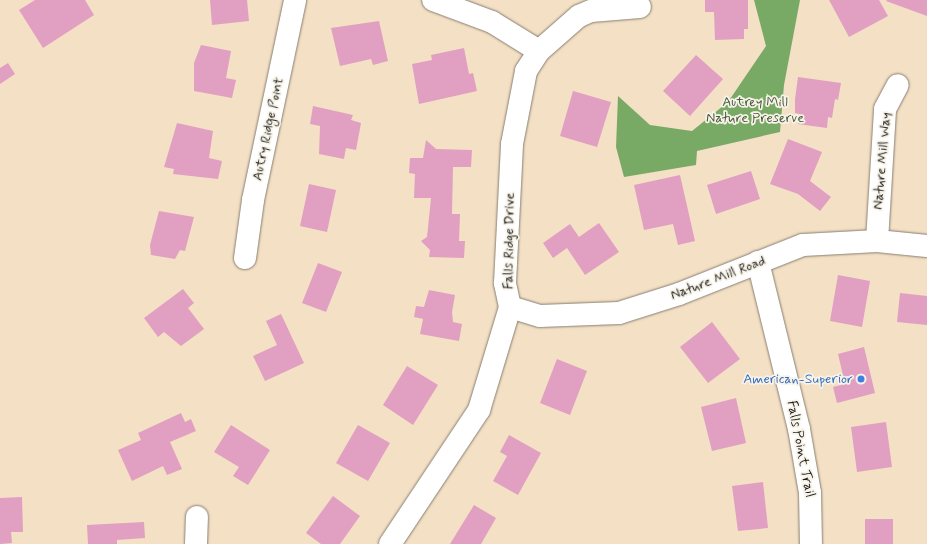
<!DOCTYPE html>
<html>
<head>
<meta charset="utf-8">
<style>
	body { margin:0 }
	#map { position:relative; width:927px; height:544px; overflow:hidden; background:#f3e0c5; font-family:Mynerve,sans-serif }
	div>[style] { position:absolute }
	[style*='--x'] { left:calc(var(--x)*1px); top:calc(var(--y)*1px); width:calc(var(--w)*1px); rotate:calc(var(--a)*1deg) }
	.forest>* { inset:0; background:#78aa65 }
	.building>* { inset:0; background:#e1a0c1 }
	.roads { filter:drop-shadow(0 0 1px #887e70) drop-shadow(0 0 1px #887e70) }
	.minor>* { height:22px; margin:-11px; padding:0 11px; transform-origin:11px; border-radius:11px; background:#fff }
	.dots>* { width:11px; height:11px; translate:-50% -50%; box-sizing:border-box; border:2px solid #f7f3e8; border-radius:50% }
	span { translate:-50% -50%; white-space:nowrap; text-align:center; line-height:1.15; -webkit-text-stroke:3.5px #f7f3e8; paint-order:stroke }
	.park-label { font-size:14px; color:#46573a }
	.street-label { font-size:14px; color:#1c1c1c }
	.shop-label { font-size:14px; color:#366cbe }
	.right { translate:-100% -50%; text-align:right }
</style>
</head>
<body>
<div id="map">
	<div class="forest">
		<i style="clip-path:polygon(754px 0,800px 0,784px 85px,780px 132px,697px 151px,696px 165px,624px 177px,616px 147px,618px 96px,650px 125px,692px 131px,728px 102px,766px 46px)"></i>
	</div>
	<div class="building">
		<i style="clip-path:polygon(35px 0,85px 0,94px 15px,43px 48px,19px 10px)"></i>
		<i style="clip-path:polygon(210px 0,247px 0,249px 21px,212px 25px)"></i>
		<i style="clip-path:polygon(705px 0,748px 0,748px 29px,744px 29px,744px 39px,715px 40px,714px 12px,705px 12px)"></i>
		<i style="clip-path:polygon(829px 0,879px 0,888px 16px,849px 37px)"></i>
		<i style="clip-path:polygon(887px 0,927px 0,927px 16px,886px 1px)"></i>
		<i style="clip-path:polygon(379px 21px,388px 61px,373px 65px,371px 59px,340px 66px,331px 28px)"></i>
		<i style="clip-path:polygon(201px 45px,231px 51px,226px 78px,236px 80px,232px 98px,194px 91px,194px 63px)"></i>
		<i style="clip-path:polygon(464px 48px,469px 74px,473px 73px,477px 91px,419px 104px,412px 64px,432px 60px,431px 55px)"></i>
		<i style="clip-path:polygon(696px 55px,723px 79px,690px 116px,663px 91px)"></i>
		<i style="clip-path:polygon(8px 63px,15px 74px,0 84px,0 68px)"></i>
		<i style="clip-path:polygon(798px 77px,841px 83px,838px 100px,835px 99px,832px 118px,828px 117px,827px 128px,798px 124px,800px 114px,795px 113px,795px 99px)"></i>
		<i style="clip-path:polygon(573px 91px,611px 102px,597px 147px,560px 136px)"></i>
		<i style="clip-path:polygon(313px 106px,353px 115px,351px 120px,361px 123px,356px 150px,346px 148px,344px 159px,319px 154px,320px 126px,310px 124px)"></i>
		<i style="clip-path:polygon(177px 123px,213px 131px,209px 158px,222px 161px,218px 179px,173px 174px,174px 169px,164px 167px)"></i>
		<i style="clip-path:polygon(788px 139px,822px 152px,810px 181px,831px 197px,820px 211px,798px 194px,770px 184px)"></i>
		<i style="clip-path:polygon(426px 140px,436px 149px,472px 150px,471px 167px,453px 167px,452px 214px,460px 214px,459px 241px,465px 241px,464px 258px,429px 257px,430px 250px,421px 241px,427px 237px,431px 198px,414px 198px,415px 174px,409px 173px,410px 158px,423px 158px)"></i>
		<i style="clip-path:polygon(751px 171px,760px 199px,716px 214px,707px 185px)"></i>
		<i style="clip-path:polygon(680px 175px,695px 241px,678px 245px,673px 224px,644px 230px,634px 185px)"></i>
		<i style="clip-path:polygon(309px 184px,336px 190px,327px 232px,300px 226px)"></i>
		<i style="clip-path:polygon(159px 211px,194px 217px,185px 251px,180px 250px,175px 259px,151px 255px,150px 245px)"></i>
		<i style="clip-path:polygon(599px 223px,619px 252px,585px 275px,567px 248px,553px 258px,543px 243px,570px 224px,579px 237px)"></i>
		<i style="clip-path:polygon(318px 263px,342px 272px,326px 312px,302px 303px)"></i>
		<i style="clip-path:polygon(838px 275px,870px 281px,862px 327px,830px 321px)"></i>
		<i style="clip-path:polygon(183px 289px,194px 303px,188px 308px,204px 329px,181px 346px,164px 332px,158px 337px,144px 318px)"></i>
		<i style="clip-path:polygon(429px 290px,455px 295px,452px 312px,453px 322px,462px 324px,459px 341px,420px 334px,423px 319px,414px 317px,416px 306px,424px 307px)"></i>
		<i style="clip-path:polygon(900px 293px,927px 296px,927px 325px,897px 322px)"></i>
		<i style="clip-path:polygon(281px 314px,304px 363px,265px 381px,253px 356px,277px 345px,266px 321px)"></i>
		<i style="clip-path:polygon(712px 322px,740px 359px,708px 383px,680px 347px)"></i>
		<i style="clip-path:polygon(864px 347px,875px 393px,837px 403px,833px 387px,845px 384px,838px 354px)"></i>
		<i style="clip-path:polygon(557px 359px,587px 371px,570px 415px,540px 403px)"></i>
		<i style="clip-path:polygon(407px 366px,438px 385px,413px 425px,383px 405px)"></i>
		<i style="clip-path:polygon(736px 398px,746px 443px,712px 451px,701px 407px)"></i>
		<i style="clip-path:polygon(181px 413px,185px 422px,191px 419px,196px 431px,170px 442px,182px 469px,167px 475px,163px 466px,132px 481px,118px 450px,141px 440px,138px 433px)"></i>
		<i style="clip-path:polygon(886px 422px,892px 467px,857px 472px,851px 427px)"></i>
		<i style="clip-path:polygon(231px 425px,270px 450px,248px 485px,233px 476px,239px 467px,214px 452px)"></i>
		<i style="clip-path:polygon(358px 425px,390px 443px,368px 481px,336px 463px)"></i>
		<i style="clip-path:polygon(509px 435px,541px 453px,518px 495px,493px 481px,507px 456px,500px 452px)"></i>
		<i style="clip-path:polygon(763px 482px,768px 528px,738px 531px,732px 486px)"></i>
		<i style="clip-path:polygon(333px 496px,360px 516px,340px 544px,321px 544px,306px 533px)"></i>
		<i style="clip-path:polygon(22px 497px,23px 532px,11px 532px,12px 543px,0 544px,0 498px)"></i>
		<i style="clip-path:polygon(474px 505px,496px 518px,481px 544px,450px 544px)"></i>
		<i style="clip-path:polygon(865px 519px,893px 519px,893px 544px,865px 544px)"></i>
		<i style="clip-path:polygon(144px 522px,145px 538px,117px 540px,117px 544px,88px 544px,87px 525px)"></i>
	</div>
	<div class="roads">
		<div class="minor">
			<i style="--x:433;--y:0;--w:63;--a:20.4"></i>
			<i style="--x:492;--y:22;--w:55;--a:31.7"></i>
			<i style="--x:877;--y:241;--w:132;--a:-86.5"></i>
			<i style="--x:885;--y:109;--w:27;--a:-62"></i>
			<i style="--x:245;--y:258;--w:59;--a:-82.1"></i>
			<i style="--x:253;--y:200;--w:204;--a:-78.1"></i>
			<i style="--x:758;--y:262;--w:172;--a:76.2"></i>
			<i style="--x:799;--y:429;--w:65;--a:80.2"></i>
			<i style="--x:810;--y:493;--w:51;--a:88.9"></i>
			<i style="--x:510;--y:307;--w:31;--a:17"></i>
			<i style="--x:540;--y:316;--w:79;--a:-2.2"></i>
			<i style="--x:619;--y:313;--w:63;--a:-17.6"></i>
			<i style="--x:679;--y:294;--w:133;--a:-21.6"></i>
			<i style="--x:803;--y:245;--w:74;--a:-3.1"></i>
			<i style="--x:877;--y:241;--w:50;--a:5.7"></i>
			<i style="--x:196;--y:544;--w:27;--a:-88"></i>
			<i style="--x:390;--y:544;--w:161;--a:-56.4"></i>
			<i style="--x:479;--y:410;--w:108;--a:-73.2"></i>
			<i style="--x:510;--y:307;--w:25;--a:-102"></i>
			<i style="--x:505;--y:283;--w:139;--a:-87.1"></i>
			<i style="--x:512;--y:144;--w:74;--a:-79.1"></i>
			<i style="--x:526;--y:71;--w:24;--a:-57"></i>
			<i style="--x:539;--y:51;--w:53;--a:-41.2"></i>
			<i style="--x:579;--y:16;--w:13;--a:-23"></i>
			<i style="--x:591;--y:11;--w:49;--a:-4.7"></i>
		</div>
	</div>
	<div class="dots">
		<i style="left:861px;top:379px;background:#3f7fe0"></i>
	</div>
	<div class="park-label">
		<span style="left:755px;top:110px">Autrey Mill<br>Nature Preserve</span>
	</div>
	<div class="street-label">
		<span style="left:268px;top:129px;rotate:-78deg">Autry Ridge Point</span>
		<span style="left:882px;top:161px;rotate:-85deg">Nature Mill Way</span>
		<span style="left:509px;top:241px;rotate:-89deg">Falls Ridge Drive</span>
		<span style="left:718px;top:278px;rotate:-21deg">Nature Mill Road</span>
		<span style="left:801px;top:449px;rotate:79deg">Falls Point Trail</span>
	</div>
	<div class="shop-label">
		<span class="right" style="left:853px;top:379px">American-Superior</span>
	</div>
</div>
</body>
</html>
